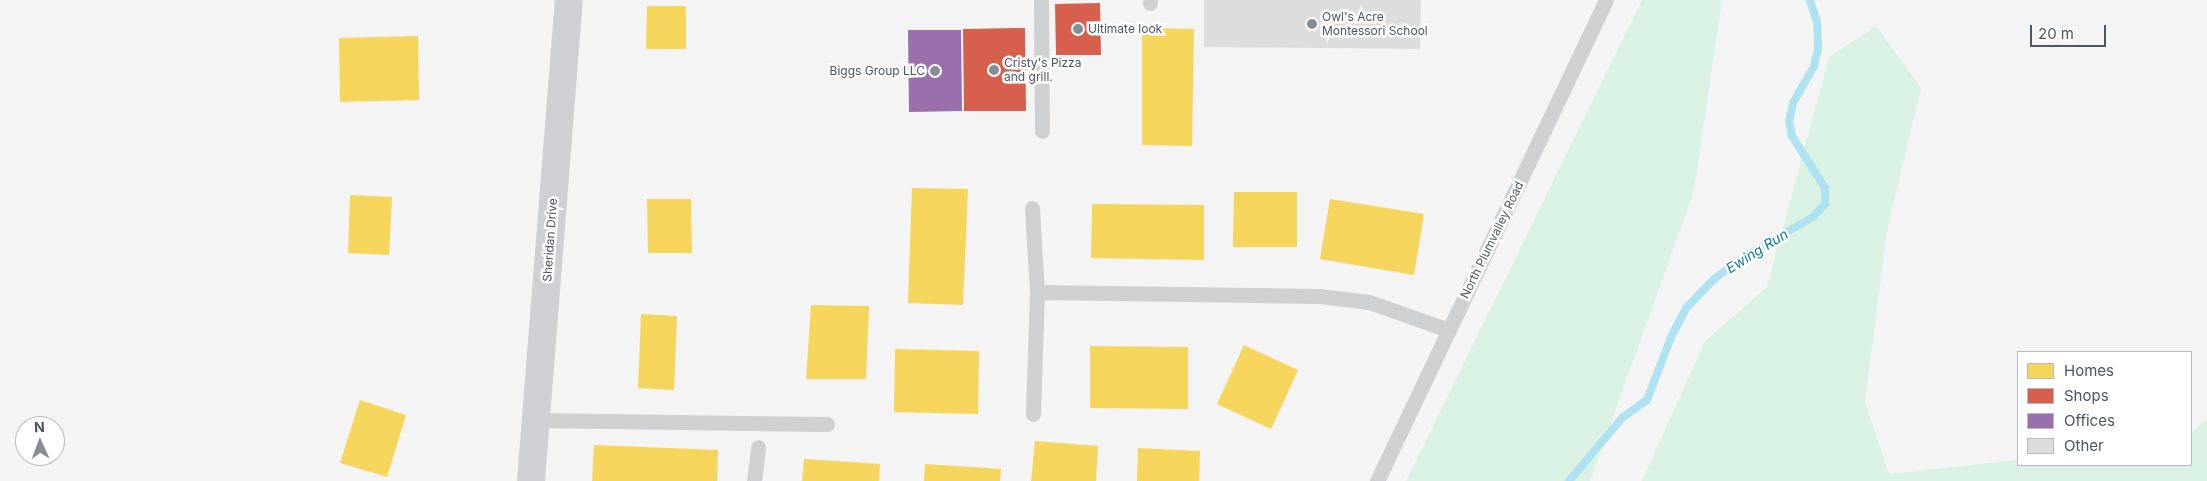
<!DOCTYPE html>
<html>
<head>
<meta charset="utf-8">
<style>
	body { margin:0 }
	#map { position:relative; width:2207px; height:481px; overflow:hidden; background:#f4f4f4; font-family:Inter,sans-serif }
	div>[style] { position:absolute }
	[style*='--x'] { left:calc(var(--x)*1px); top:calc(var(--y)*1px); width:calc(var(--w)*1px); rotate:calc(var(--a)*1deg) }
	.green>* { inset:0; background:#d9f2e3 }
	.homes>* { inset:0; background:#f6d55c }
	.shops>* { inset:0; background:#d6604d }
	.offices>* { inset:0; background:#9970ab }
	.stream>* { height:8px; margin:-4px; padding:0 4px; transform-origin:4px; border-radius:4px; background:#aee2f0 }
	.building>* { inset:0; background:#ddddde }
	.lane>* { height:15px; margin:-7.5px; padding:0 7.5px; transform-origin:7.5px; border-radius:7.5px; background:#ced0d2 }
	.secondary>* { height:28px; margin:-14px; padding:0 14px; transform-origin:14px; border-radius:14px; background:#ced0d4 }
	.dots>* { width:14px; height:14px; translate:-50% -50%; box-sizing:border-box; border:2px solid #fff; border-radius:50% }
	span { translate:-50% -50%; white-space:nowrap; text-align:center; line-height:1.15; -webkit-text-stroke:5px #fff; paint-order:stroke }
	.poi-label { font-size:12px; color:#4a5661 }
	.left { translate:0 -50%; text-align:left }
	.right { translate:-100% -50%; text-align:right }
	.street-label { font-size:12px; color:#4a5661 }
	.water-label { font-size:14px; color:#0c7c9b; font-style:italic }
	.legend { position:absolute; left:2017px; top:351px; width:175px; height:115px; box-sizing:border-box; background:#fff; border:1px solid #b7bbc0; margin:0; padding:6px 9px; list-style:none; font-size:15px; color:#4a5661 }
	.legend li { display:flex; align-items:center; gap:10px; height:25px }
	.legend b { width:25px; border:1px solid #b7bbc0 }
	.north { position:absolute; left:15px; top:416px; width:50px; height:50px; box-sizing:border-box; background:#fff; border:1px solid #b7bbc0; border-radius:50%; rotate:358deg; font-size:14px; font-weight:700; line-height:20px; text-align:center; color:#4a5661 }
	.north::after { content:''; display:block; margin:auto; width:18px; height:22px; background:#868d94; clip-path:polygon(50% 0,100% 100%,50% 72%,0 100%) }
	.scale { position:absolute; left:2030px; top:25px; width:76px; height:22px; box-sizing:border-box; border:2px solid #4a5661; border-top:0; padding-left:6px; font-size:15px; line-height:18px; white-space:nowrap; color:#4a5661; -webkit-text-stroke:4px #fff; paint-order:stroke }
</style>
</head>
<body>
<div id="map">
	<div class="green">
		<i style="clip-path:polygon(1642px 0,1722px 0,1694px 191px,1590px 481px,1406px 481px)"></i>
		<i style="clip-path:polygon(1876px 26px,1921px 88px,1887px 231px,1865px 402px,1889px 474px,2018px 460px,2018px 465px,2191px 465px,2191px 433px,2207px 419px,2207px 481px,1642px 481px,1705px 341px,1767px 287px,1829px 57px)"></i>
	</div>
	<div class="homes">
		<i style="clip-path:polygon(647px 6px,686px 6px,686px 49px,646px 49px)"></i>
		<i style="clip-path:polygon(1142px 28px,1194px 29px,1192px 146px,1142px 145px)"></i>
		<i style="clip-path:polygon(418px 36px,419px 100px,340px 102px,339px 38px)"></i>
		<i style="clip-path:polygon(912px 188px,968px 189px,963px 305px,908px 303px)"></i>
		<i style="clip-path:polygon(1234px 192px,1297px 192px,1297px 247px,1233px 247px)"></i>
		<i style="clip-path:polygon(350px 195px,392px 197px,389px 255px,348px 253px)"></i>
		<i style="clip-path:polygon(647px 199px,691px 199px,692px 253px,648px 253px)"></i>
		<i style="clip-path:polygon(1330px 199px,1424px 214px,1414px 275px,1320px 259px)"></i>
		<i style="clip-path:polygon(1092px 204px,1204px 205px,1204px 260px,1091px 258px)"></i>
		<i style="clip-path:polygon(811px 305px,869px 306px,866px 379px,806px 379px)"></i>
		<i style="clip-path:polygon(641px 314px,677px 316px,674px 390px,638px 388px)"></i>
		<i style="clip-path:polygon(1244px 345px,1298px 370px,1271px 429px,1217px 404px)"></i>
		<i style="clip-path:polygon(1090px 346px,1188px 347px,1188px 409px,1090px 408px)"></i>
		<i style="clip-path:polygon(895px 349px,979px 351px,978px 414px,894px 412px)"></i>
		<i style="clip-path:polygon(360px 400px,406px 415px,387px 477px,340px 463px)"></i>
		<i style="clip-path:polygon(1035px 441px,1098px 446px,1096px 481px,1031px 481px)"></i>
		<i style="clip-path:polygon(594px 445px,718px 450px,717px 481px,592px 481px)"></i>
		<i style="clip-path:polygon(1138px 448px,1200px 451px,1199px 481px,1137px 481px)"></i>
		<i style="clip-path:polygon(804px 459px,880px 464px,879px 481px,802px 481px)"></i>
		<i style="clip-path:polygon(925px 464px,1001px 469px,1000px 481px,924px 481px)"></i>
	</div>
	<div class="shops">
		<i style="clip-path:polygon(1100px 3px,1101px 55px,1056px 55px,1055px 4px)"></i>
		<i style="clip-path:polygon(1025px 28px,1026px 111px,964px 111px,963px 29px)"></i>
	</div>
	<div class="offices">
		<i style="clip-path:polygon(908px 30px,961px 30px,962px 111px,909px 112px)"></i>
	</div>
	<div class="stream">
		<i style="--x:1569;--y:481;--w:82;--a:-49.9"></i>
		<i style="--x:1622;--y:418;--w:31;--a:-36"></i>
		<i style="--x:1647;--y:400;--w:70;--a:-69"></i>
		<i style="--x:1672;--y:335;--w:32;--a:-62"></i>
		<i style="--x:1687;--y:307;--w:39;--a:-46"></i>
		<i style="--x:1714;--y:279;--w:41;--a:-36"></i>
		<i style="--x:1747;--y:255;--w:76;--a:-29.9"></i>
		<i style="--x:1813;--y:217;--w:18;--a:-47"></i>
		<i style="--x:1825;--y:204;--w:16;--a:-90"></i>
		<i style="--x:1825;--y:188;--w:62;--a:-122.4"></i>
		<i style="--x:1792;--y:136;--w:15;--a:-101"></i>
		<i style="--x:1789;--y:121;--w:18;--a:-77"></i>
		<i style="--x:1793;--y:103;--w:43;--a:-60.4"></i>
		<i style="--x:1814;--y:66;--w:18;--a:-77"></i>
		<i style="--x:1818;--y:48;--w:26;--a:-92"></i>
		<i style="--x:1817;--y:22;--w:23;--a:-108"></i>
	</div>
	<div class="building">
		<i style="clip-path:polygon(1204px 0,1421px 0,1420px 49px,1204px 47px)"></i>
	</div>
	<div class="lane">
		<i style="--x:1041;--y:0;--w:131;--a:89.6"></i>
		<i style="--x:1150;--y:0;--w:3;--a:90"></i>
		<i style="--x:1032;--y:208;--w:84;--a:86.6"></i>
		<i style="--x:1037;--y:292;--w:122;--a:91.9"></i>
		<i style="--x:1037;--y:292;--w:283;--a:0.8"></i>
		<i style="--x:1320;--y:296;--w:49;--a:7"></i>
		<i style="--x:1369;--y:302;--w:85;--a:19.3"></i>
		<i style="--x:536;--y:420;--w:291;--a:0.8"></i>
		<i style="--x:754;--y:481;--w:34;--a:-83"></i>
		<i style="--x:1377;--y:481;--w:533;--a:-64.54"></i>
	</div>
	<div class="secondary">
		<i style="--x:531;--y:481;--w:482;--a:-85.5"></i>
	</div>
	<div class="dots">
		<i style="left:1312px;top:24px;background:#868d94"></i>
		<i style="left:1078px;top:29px;background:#868d94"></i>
		<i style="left:994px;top:70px;background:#868d94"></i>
		<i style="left:935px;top:71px;background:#868d94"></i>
	</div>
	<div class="poi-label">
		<span class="left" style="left:1322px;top:24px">Owl's Acre<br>Montessori School</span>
		<span class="left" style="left:1088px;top:29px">Ultimate look</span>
		<span class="left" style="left:1004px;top:70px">Cristy's Pizza<br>and grill.</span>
		<span class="right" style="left:925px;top:71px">Biggs Group LLC</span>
	</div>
	<div class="street-label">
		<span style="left:550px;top:240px;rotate:-86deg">Sheridan Drive</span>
		<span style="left:1492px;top:240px;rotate:-64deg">North Plumvalley Road</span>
	</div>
	<div class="water-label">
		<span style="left:1757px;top:251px;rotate:-32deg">Ewing Run</span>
	</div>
	<ul class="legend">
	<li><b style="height:14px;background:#f6d55c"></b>Homes</li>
	<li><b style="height:14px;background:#d6604d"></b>Shops</li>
	<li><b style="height:14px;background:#9970ab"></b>Offices</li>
	<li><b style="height:14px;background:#ddddde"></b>Other</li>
	</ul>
	<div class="north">N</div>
	<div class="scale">20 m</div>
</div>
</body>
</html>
